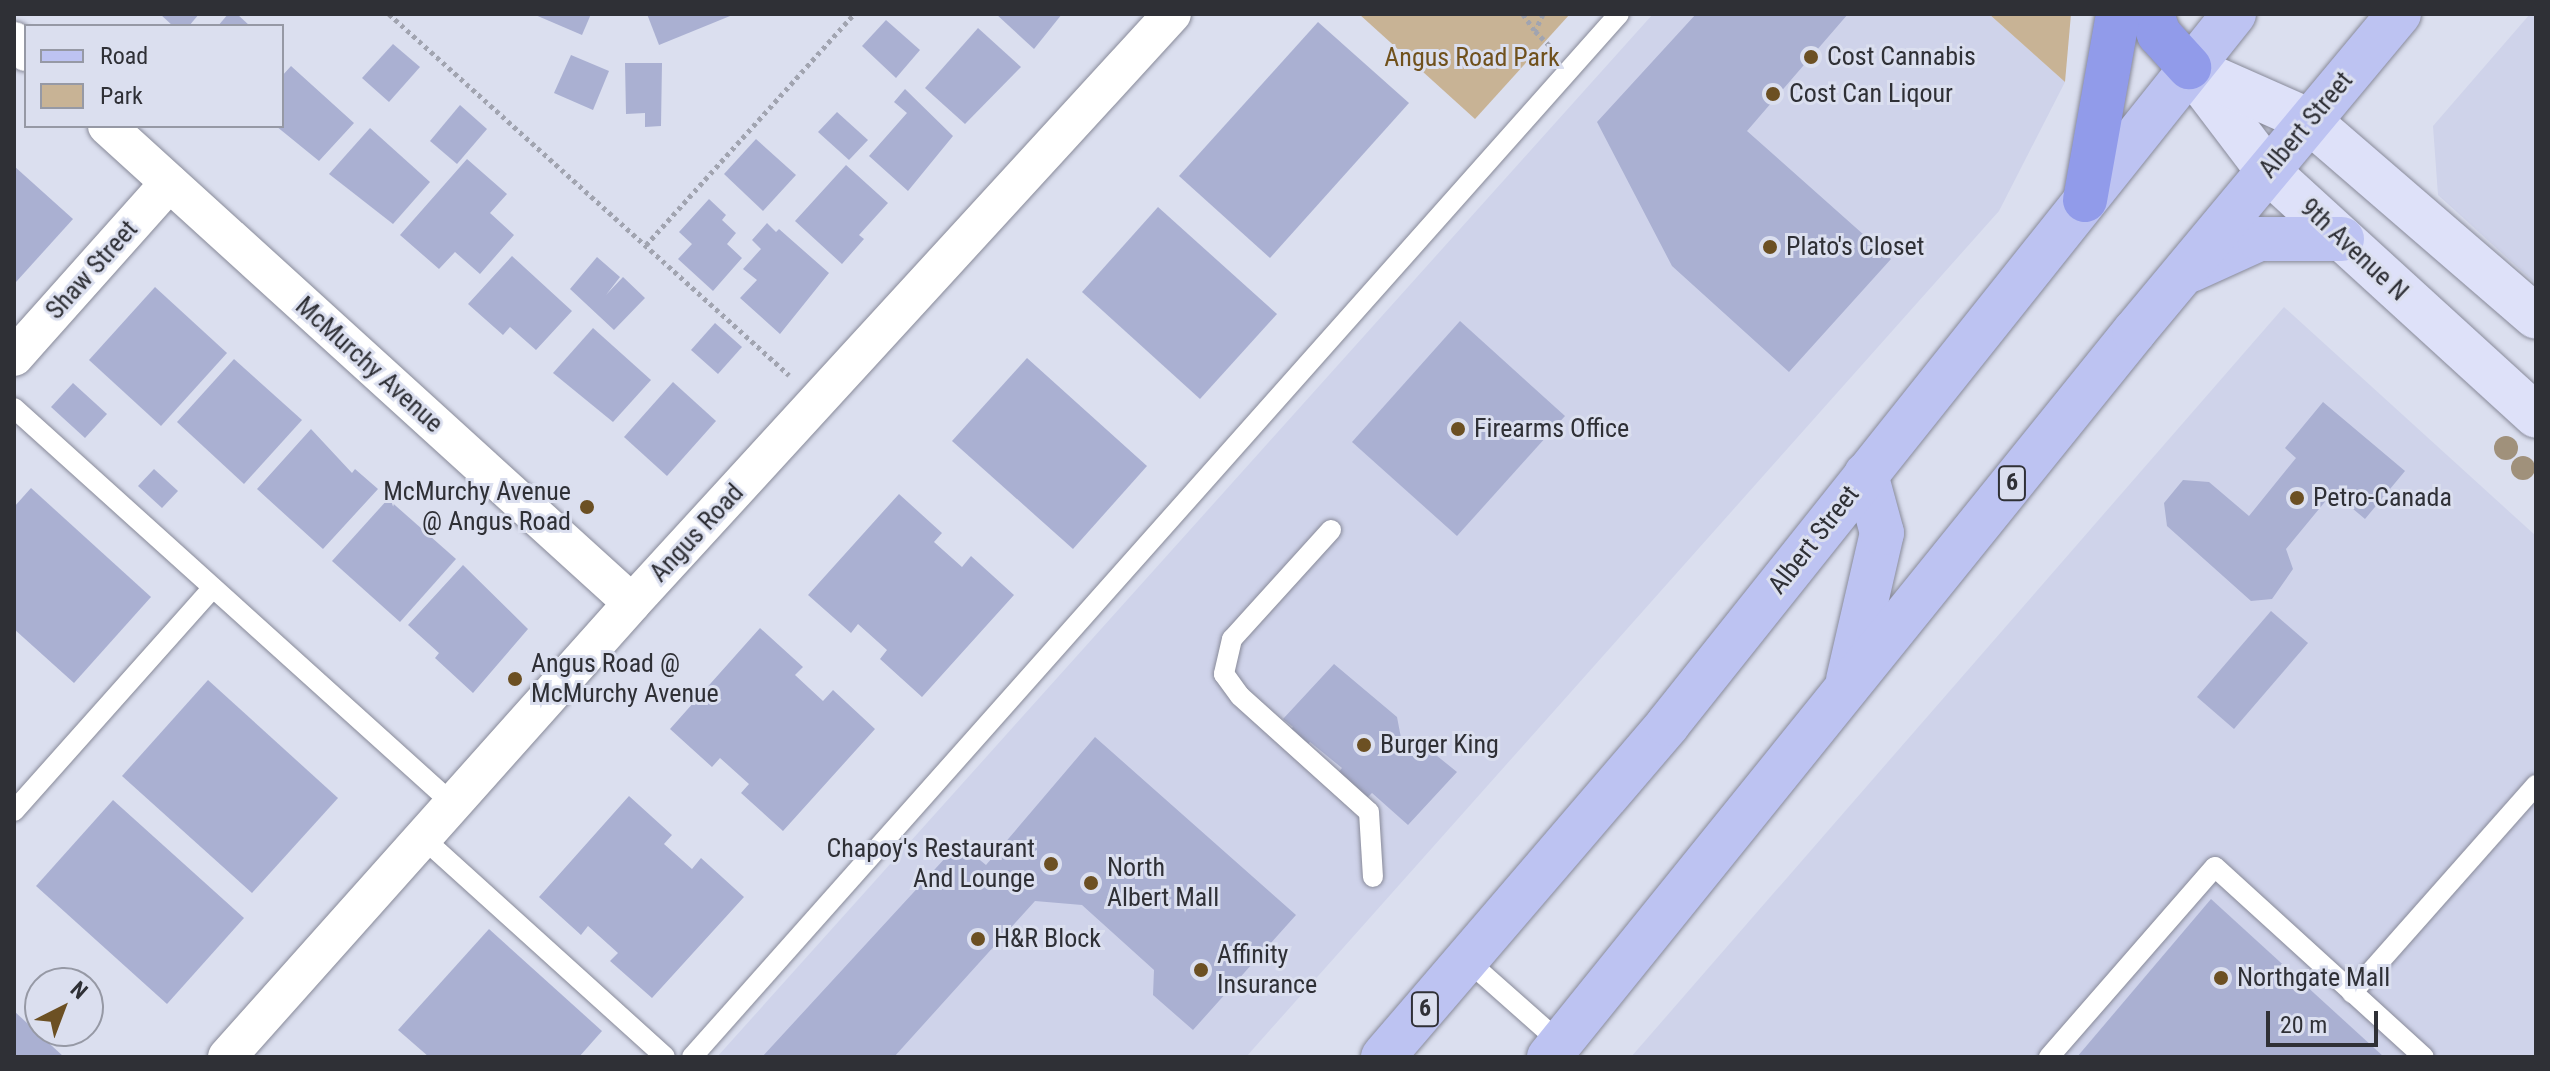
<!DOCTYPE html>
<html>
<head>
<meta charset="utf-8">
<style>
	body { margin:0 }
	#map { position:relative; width:2550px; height:1071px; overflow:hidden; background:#dbdfef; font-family:"Roboto Condensed",sans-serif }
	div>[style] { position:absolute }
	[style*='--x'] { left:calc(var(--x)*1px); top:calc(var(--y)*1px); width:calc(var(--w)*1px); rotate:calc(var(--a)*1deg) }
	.built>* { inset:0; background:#cfd3ea }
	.green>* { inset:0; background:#c8b395 }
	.building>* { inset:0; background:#aab0d2 }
	.path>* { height:5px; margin-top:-2.5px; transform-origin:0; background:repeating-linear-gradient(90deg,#a1a4b0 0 4px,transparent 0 8px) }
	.roads { filter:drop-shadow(0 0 2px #888a99) drop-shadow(0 0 2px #888a99) }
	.service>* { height:20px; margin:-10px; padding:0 10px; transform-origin:10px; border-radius:10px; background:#fff }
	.minor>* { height:38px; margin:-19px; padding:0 19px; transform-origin:19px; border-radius:19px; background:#fff }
	.secondary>* { height:44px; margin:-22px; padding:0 22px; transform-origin:22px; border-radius:22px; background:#dee1f9 }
	.primary>* { height:44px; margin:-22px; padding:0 22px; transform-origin:22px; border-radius:22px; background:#bdc3f2 }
	.motorway>* { height:44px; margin:-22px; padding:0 22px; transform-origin:22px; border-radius:22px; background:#919bea }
	.trees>* { width:24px; height:24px; margin:-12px; border-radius:50%; background:#a0917b }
	.dots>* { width:22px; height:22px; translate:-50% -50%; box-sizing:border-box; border:4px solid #dbdfef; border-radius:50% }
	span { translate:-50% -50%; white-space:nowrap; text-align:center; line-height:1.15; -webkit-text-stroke:6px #dbdfef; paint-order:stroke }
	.shield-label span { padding:2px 6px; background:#dbdfef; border:2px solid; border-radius:6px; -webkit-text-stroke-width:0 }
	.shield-label { font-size:24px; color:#2f3036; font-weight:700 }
	.poi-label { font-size:26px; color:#2f3036 }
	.left { translate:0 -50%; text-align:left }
	.right { translate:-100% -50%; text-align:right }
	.park-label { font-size:26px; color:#70511c }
	.street-label { font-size:26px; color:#2f3036 }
	.frame { position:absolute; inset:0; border:16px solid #2f3036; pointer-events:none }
	.legend { position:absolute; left:24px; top:24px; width:260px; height:104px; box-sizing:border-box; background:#dbdfef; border:2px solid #9699a5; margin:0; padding:10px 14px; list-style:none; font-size:24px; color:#2f3036 }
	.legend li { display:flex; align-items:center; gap:16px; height:40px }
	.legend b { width:40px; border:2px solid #9699a5 }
	.north { position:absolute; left:24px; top:967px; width:80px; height:80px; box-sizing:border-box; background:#dbdfef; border:2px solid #9699a5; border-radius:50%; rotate:42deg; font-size:22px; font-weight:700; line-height:32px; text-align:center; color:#2f3036 }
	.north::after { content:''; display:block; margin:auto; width:28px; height:36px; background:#6c5023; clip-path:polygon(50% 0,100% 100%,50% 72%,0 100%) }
	.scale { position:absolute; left:2266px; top:1011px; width:112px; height:36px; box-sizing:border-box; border:4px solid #2f3036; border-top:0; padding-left:10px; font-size:24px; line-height:28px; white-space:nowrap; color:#2f3036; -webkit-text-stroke:6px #dbdfef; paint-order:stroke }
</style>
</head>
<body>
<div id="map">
	<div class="built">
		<i style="clip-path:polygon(1653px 14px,1989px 14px,2065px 82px,1999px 211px,1246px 1057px,717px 1057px)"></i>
		<i style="clip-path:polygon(2530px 14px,2536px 14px,2536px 284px,2438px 195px,2433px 126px)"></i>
		<i style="clip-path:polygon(2284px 307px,2536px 536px,2536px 1057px,1631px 1057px)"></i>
	</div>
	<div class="green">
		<i style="clip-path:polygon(1359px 14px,1570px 14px,1475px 119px)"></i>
		<i style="clip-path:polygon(1989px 14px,2071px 14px,2065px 82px)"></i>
	</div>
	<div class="building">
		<i style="clip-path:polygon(160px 14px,199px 14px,189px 26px,173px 26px)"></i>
		<i style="clip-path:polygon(228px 14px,237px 14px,250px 26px,218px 26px)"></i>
		<i style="clip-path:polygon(533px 14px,591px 14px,582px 35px)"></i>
		<i style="clip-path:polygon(647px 14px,735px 14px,659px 45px)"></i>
		<i style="clip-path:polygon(996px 14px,1062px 14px,1034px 49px)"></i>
		<i style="clip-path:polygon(1696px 14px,1848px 14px,1747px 131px,1891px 259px,1789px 372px,1672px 266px,1597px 122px)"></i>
		<i style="clip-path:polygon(886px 20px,920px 50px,896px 78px,862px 46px)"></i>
		<i style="clip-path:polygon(1318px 22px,1409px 103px,1270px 258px,1179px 176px)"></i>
		<i style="clip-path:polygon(978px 28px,1021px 67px,965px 124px,925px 88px)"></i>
		<i style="clip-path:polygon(393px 44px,420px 67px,389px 102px,362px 78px)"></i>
		<i style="clip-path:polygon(571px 55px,609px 71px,593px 110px,554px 93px)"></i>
		<i style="clip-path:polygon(625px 63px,662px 63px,661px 126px,645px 127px,645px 113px,626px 114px)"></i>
		<i style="clip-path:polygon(291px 66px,354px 123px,319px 161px,276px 126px,282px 126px,282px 76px)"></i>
		<i style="clip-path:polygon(905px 89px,953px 136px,908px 191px,869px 156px,907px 113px,894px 102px)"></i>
		<i style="clip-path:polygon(460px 105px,487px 129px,457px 164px,430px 141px)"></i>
		<i style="clip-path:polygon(837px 112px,868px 140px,849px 160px,818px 132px)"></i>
		<i style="clip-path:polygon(370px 128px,430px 182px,393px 224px,329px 174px)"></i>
		<i style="clip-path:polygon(756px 139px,796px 175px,763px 211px,724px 174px)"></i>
		<i style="clip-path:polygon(467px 159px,507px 194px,490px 213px,514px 235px,480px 274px,455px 252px,439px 269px,400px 235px)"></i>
		<i style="clip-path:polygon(846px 165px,888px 203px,859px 235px,864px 239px,842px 264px,795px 221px)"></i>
		<i style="clip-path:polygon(14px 166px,73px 219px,16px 282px,14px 280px)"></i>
		<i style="clip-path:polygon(709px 199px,726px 215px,722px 220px,736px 233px,727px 244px,742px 258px,713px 291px,678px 259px,692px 244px,679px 232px)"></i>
		<i style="clip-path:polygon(1158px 207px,1277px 314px,1200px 399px,1082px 292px)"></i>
		<i style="clip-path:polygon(767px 223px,776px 232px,779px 229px,829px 273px,780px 334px,740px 298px,757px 280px,743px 269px,761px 249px,752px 240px)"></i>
		<i style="clip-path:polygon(512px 256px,572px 311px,536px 350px,510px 327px,503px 335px,468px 304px)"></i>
		<i style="clip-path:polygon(597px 257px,620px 277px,606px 295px,623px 277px,645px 298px,614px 330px,570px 289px)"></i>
		<i style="clip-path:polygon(155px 287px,227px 353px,161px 426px,89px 360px)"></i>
		<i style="clip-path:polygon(1460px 321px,1565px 416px,1457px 536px,1352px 442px)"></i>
		<i style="clip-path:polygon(715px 323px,742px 347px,718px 374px,691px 350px)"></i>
		<i style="clip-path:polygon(593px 328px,651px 380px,613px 422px,553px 373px)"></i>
		<i style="clip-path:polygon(1027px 358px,1147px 466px,1073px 549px,952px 441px)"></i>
		<i style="clip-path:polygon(234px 359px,302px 420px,244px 484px,177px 422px)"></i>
		<i style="clip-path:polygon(673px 382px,716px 421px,667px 476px,624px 437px)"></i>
		<i style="clip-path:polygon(73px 383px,107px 414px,85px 438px,51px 407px)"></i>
		<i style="clip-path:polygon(2323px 402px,2405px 471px,2365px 519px,2333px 492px,2286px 549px,2293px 569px,2272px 599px,2251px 601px,2167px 526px,2164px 503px,2183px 480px,2209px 482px,2249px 516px,2296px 458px,2285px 448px)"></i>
		<i style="clip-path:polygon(311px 429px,352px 473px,355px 469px,378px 489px,323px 549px,257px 489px)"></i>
		<i style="clip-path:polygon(154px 469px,178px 491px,162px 508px,138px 486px)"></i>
		<i style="clip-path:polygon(31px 488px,151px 597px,74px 683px,14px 629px,14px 507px)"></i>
		<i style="clip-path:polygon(899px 494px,942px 533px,934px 542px,962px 567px,971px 556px,1014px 595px,922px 697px,880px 659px,887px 650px,858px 624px,851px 633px,808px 595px)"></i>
		<i style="clip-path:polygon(388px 499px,456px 559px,400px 622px,332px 561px)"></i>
		<i style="clip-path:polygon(463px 565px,528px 629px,473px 693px,435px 658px,439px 653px,408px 625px)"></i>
		<i style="clip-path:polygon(2271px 611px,2308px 643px,2234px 729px,2197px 697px)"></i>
		<i style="clip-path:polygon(760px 628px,803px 667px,795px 675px,823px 701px,833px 690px,875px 729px,783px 831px,741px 793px,749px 784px,720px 758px,712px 767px,670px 729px)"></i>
		<i style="clip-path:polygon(1334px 664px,1397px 717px,1402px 743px,1426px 747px,1457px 772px,1408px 825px,1372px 793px,1364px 801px,1336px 775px,1342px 768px,1310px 742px,1303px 749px,1286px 733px,1293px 727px,1283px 719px)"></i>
		<i style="clip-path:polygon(208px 680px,338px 798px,252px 893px,122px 776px)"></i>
		<i style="clip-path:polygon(1095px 737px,1296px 915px,1193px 1030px,1153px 995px,1154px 970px,1082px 905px,1035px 901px,894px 1057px,762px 1057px,959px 843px,986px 865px)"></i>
		<i style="clip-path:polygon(629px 796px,672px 835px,664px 844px,692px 869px,701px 858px,744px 897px,652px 998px,610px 961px,618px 953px,588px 926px,581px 935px,539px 897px)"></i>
		<i style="clip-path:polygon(113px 800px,244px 918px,167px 1004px,36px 886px)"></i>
		<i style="clip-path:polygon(2211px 899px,2384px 1057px,2077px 1057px)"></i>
		<i style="clip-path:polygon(489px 929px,602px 1031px,579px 1057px,429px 1057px,398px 1030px)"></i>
		<i style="clip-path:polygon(14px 1011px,64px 1057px,14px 1057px)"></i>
	</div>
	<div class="path">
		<i style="--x:389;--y:14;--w:539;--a:42.07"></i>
		<i style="--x:1523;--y:14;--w:19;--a:55"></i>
		<i style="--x:1543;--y:14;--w:19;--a:115"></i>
		<i style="--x:1535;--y:31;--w:24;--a:45"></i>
		<i style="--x:646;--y:245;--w:311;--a:-48"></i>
	</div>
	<div class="roads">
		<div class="service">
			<i style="--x:14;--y:408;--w:591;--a:42.05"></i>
			<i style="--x:1331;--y:530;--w:147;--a:132.2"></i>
			<i style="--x:1232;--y:639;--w:36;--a:103"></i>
			<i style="--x:1224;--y:674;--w:27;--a:54"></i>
			<i style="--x:1240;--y:696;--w:173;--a:42"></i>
			<i style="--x:1369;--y:812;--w:65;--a:86.5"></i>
			<i style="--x:14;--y:811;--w:299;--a:-48.3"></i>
			<i style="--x:423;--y:838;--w:326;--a:42.1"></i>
			<i style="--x:1468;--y:961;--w:127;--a:41.5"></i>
			<i style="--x:2352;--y:993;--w:278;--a:-48.5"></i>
			<i style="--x:692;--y:1057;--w:1395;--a:-48.37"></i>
			<i style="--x:2049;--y:1057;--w:252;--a:-48.9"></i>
			<i style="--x:2215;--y:867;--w:282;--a:42.3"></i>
		</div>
		<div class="minor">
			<i style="--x:14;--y:41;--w:16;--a:43"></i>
			<i style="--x:107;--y:126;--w:709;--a:42.26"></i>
			<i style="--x:14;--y:357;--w:233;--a:-48.3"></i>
			<i style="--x:227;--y:1057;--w:608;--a:-48.26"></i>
			<i style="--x:632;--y:603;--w:799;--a:-47.49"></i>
		</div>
		<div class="secondary">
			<i style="--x:2189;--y:67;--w:131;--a:52.8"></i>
			<i style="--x:2268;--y:171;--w:363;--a:42.4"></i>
			<i style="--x:2195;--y:70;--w:124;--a:23.9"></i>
			<i style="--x:2308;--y:120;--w:301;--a:40.8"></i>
		</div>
		<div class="primary">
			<i style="--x:2191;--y:270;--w:75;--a:-24.5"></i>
			<i style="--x:2259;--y:239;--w:83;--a:0"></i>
			<i style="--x:1848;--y:680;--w:151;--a:-77"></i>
			<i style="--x:1882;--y:533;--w:61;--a:-105.2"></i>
			<i style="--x:1383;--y:1057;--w:438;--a:-49.4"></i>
			<i style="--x:1668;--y:724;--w:908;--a:-51.44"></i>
			<i style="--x:1549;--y:1057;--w:932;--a:-51.1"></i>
			<i style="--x:2134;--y:332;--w:414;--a:-50.2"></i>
		</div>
		<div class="motorway">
			<i style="--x:2152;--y:14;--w:21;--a:71"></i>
			<i style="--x:2159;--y:34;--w:45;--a:47.7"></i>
			<i style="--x:2085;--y:200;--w:189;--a:-79.9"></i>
		</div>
	</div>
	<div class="trees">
		<i style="left:2506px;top:448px"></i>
		<i style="left:2523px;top:468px"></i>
	</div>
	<div class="dots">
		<i style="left:1811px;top:57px;background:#6c5023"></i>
		<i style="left:1773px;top:94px;background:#6c5023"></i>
		<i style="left:1770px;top:247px;background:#6c5023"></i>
		<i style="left:1458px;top:429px;background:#6c5023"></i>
		<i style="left:2297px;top:498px;background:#6c5023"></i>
		<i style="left:587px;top:507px;background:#6c5023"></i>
		<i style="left:515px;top:679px;background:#6c5023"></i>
		<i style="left:1364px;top:745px;background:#6c5023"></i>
		<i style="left:1051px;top:864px;background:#6c5023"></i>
		<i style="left:1091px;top:883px;background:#6c5023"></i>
		<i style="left:978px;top:939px;background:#6c5023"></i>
		<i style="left:1201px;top:970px;background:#6c5023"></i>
		<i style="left:2221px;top:978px;background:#6c5023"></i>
	</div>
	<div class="shield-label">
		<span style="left:2012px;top:483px">6</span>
		<span style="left:1425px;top:1009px">6</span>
	</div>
	<div class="poi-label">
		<span class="left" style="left:1827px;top:57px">Cost Cannabis</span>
		<span class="left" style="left:1789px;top:94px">Cost Can Liqour</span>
		<span class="left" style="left:1786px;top:247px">Plato's Closet</span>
		<span class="left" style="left:1474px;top:429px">Firearms Office</span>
		<span class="right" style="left:571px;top:507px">McMurchy Avenue<br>@ Angus Road</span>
		<span class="left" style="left:2313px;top:498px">Petro-Canada</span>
		<span class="left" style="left:531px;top:679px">Angus Road @<br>McMurchy Avenue</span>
		<span class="left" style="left:1380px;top:745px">Burger King</span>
		<span class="right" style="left:1035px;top:864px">Chapoy's Restaurant<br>And Lounge</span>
		<span class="left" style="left:1107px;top:883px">North<br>Albert Mall</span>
		<span class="left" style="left:994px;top:939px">H&amp;R Block</span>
		<span class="left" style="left:1217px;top:970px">Affinity<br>Insurance</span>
		<span class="left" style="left:2237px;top:978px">Northgate Mall</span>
	</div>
	<div class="park-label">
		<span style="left:1472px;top:58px">Angus Road Park</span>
	</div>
	<div class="street-label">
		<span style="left:2306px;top:125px;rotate:-50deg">Albert Street</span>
		<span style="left:2354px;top:250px;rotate:43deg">9th Avenue N</span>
		<span style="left:92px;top:270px;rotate:-48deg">Shaw Street</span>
		<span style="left:369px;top:365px;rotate:42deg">McMurchy Avenue</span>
		<span style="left:697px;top:533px;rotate:-47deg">Angus Road</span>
		<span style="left:1814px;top:540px;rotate:-52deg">Albert Street</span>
	</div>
	<div class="frame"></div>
	<ul class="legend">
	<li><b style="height:10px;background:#bdc3f2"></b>Road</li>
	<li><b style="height:22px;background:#c8b395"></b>Park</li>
	</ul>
	<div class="north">N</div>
	<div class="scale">20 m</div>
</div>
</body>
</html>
